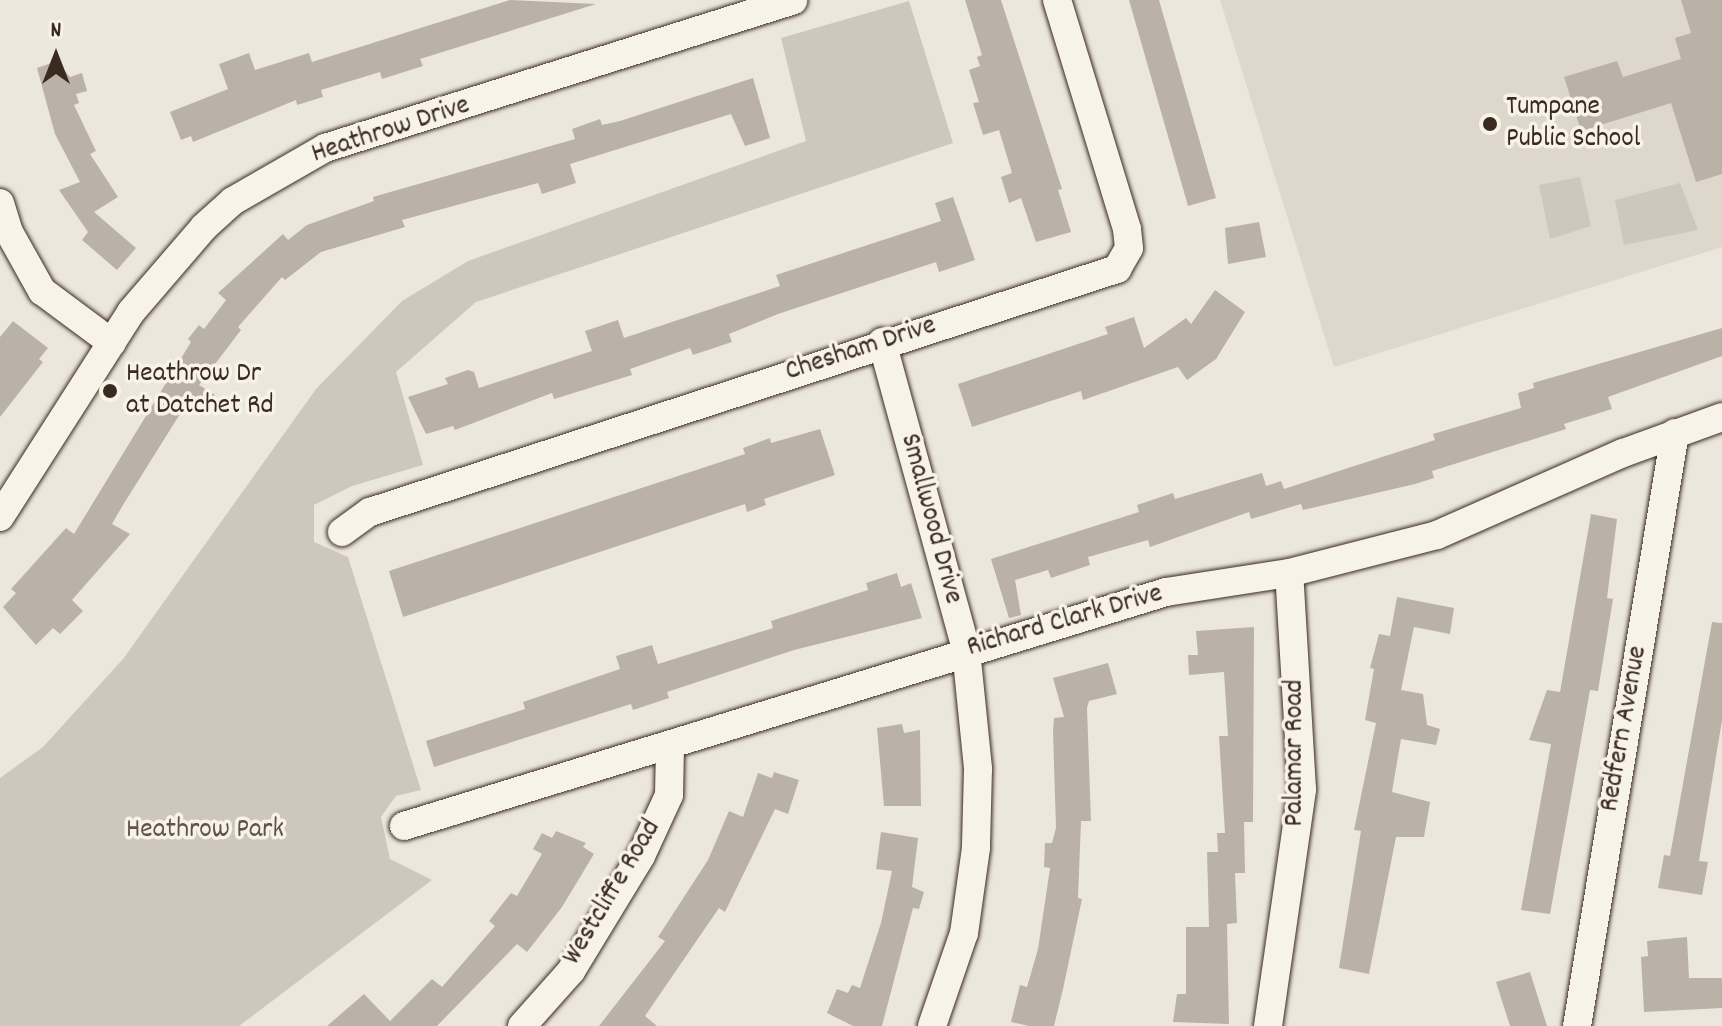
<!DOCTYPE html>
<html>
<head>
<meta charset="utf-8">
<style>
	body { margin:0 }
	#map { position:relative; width:1722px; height:1026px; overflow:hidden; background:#ece7dc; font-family:Dekko,sans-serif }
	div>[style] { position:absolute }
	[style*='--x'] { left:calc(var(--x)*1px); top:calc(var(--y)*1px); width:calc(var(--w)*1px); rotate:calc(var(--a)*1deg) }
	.built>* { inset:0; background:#ddd7cc }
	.green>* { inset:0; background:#cec8bc }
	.building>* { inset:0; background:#bab2a7 }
	.roads { filter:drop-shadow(0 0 2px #3b2a1e) drop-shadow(0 0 2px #3b2a1e) }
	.minor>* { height:28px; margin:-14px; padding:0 14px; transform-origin:14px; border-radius:14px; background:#f7f3e8 }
	.dots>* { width:22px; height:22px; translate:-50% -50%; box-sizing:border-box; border:4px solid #f7f3e8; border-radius:50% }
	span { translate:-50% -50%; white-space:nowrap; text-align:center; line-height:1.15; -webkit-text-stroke:7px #f7f3e8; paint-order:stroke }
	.poi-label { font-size:28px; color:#3b2a1e }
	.left { translate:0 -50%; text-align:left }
	.street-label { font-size:28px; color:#3b2a1e }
	.park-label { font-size:28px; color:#605246 }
	.north { position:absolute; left:16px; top:16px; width:80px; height:80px; -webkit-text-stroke:6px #f7f3e8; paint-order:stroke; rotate:0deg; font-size:22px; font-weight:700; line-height:32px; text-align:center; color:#3b2a1e }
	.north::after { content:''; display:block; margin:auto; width:28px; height:36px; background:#3b2a1e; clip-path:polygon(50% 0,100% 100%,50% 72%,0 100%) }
</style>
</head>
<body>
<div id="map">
	<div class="built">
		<i style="clip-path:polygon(1220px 0,1722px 0,1722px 247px,1334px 367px)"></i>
	</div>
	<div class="green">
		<i style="clip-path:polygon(909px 1px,953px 143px,476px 302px,396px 372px,423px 465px,352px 486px,314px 505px,314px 542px,348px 557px,421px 790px,396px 796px,381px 817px,390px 859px,432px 880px,239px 1026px,0 1026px,0 778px,43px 747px,123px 659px,316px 389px,402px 301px,468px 261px,806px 141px,781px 38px)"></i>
		<i style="clip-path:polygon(1580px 177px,1591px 226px,1550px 239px,1539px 185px)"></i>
		<i style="clip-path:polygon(1680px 183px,1698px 230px,1624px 245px,1615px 200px)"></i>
	</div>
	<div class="building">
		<i style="clip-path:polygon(510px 0,596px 4px,420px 59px,423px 66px,382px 79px,380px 72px,321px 90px,323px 97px,297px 105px,296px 100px,193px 142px,191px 136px,181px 140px,170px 112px,228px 89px,219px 64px,249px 53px,255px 70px,309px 53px,312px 62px)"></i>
		<i style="clip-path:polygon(965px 0,1001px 0,1062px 189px,1058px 190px,1071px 232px,1036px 242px,1021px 198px,1009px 203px,1001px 177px,1012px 173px,999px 130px,983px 135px,973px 103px,979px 102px,969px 70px,980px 66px,977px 57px,982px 55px)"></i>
		<i style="clip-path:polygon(1129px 0,1159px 0,1216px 198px,1188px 206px)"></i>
		<i style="clip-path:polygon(1681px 0,1722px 0,1722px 174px,1696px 182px,1671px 103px,1581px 131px,1564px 77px,1617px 61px,1623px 77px,1681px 59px,1675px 38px,1691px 33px)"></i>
		<i style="clip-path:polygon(57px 61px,70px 77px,82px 73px,87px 91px,76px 94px,79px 103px,74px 105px,96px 151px,90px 154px,118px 197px,94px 212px,136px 248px,117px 270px,82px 240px,88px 232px,59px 190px,80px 182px,55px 134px,37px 68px)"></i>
		<i style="clip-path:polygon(753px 78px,770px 138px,745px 146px,731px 114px,570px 164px,576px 183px,542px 194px,538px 183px,402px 220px,405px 227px,321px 252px,285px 280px,282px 277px,238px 327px,241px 330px,199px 385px,215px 395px,202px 416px,185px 406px,123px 505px,112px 524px,130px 534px,72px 600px,83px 611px,60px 634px,53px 628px,36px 645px,3px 607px,16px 593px,11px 589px,66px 528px,74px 534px,191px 342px,188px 339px,199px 325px,204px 329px,226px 300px,218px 293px,283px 234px,288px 240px,307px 225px,374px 201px,373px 197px,575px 139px,572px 129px,600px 119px,602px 125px,620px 121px)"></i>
		<i style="clip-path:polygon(953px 197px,975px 260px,939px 272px,936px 262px,778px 314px,729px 334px,732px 342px,693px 355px,690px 348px,630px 369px,632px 375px,554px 399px,552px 393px,455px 430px,453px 426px,426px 434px,408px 397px,448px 384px,445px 378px,468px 370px,474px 372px,479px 388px,592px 351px,585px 331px,618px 320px,624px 338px,780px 286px,776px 275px,941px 221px,935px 203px)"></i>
		<i style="clip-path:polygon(1259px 222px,1266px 257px,1228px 264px,1225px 228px)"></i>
		<i style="clip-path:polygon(1215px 290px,1245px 312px,1216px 359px,1187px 380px,1178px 367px,1083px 400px,1081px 391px,972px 427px,958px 384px,1108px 334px,1105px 327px,1134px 317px,1144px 348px,1186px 318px,1191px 324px)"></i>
		<i style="clip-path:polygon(13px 321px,48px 348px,39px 359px,43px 362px,0 417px,0 337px)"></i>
		<i style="clip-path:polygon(1722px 328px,1722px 356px,1608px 397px,1612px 409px,1564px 424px,1566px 429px,1432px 471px,1434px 478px,1415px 484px,1303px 510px,1301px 504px,1251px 519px,1249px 512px,1150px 547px,1148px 540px,1088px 557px,1090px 565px,1051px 578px,1048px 570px,1015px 580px,1021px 615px,1009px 618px,991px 559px,1139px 512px,1137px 505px,1173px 493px,1175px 499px,1262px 473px,1266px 486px,1281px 481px,1284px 489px,1345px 469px,1435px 440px,1433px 434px,1521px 408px,1518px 393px,1534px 388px,1533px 383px)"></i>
		<i style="clip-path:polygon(820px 429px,835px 475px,764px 499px,766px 505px,747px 512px,745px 504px,403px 617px,389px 571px,745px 454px,743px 448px,770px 438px,771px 443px)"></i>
		<i style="clip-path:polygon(1591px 514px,1617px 519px,1607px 598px,1613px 599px,1598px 691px,1590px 690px,1550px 914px,1521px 910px,1551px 744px,1529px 740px,1547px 690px,1560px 692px)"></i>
		<i style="clip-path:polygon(897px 573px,901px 587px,911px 583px,922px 618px,794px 650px,667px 692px,669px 698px,633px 710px,631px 704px,434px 767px,426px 741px,525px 709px,523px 702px,620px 669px,616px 656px,652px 645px,658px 664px,773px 628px,771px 621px,868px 590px,866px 583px)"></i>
		<i style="clip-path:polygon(1397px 597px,1454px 608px,1450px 634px,1414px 627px,1401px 690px,1423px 694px,1427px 725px,1440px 729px,1436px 745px,1401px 739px,1392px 792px,1430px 802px,1424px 837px,1396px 837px,1369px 974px,1339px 968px,1361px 831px,1354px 830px,1376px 723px,1365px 720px,1374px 669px,1370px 668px,1379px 634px,1390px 636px)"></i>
		<i style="clip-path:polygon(1712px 622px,1722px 623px,1722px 720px,1699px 861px,1708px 862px,1702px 895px,1658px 888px,1664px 855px,1670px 856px)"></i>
		<i style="clip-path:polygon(1254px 627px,1253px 822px,1244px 822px,1245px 873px,1235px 873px,1237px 923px,1227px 924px,1229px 1024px,1173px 1022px,1177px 994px,1186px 994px,1186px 927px,1209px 927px,1207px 852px,1218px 852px,1217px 833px,1225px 833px,1219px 736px,1228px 736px,1224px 672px,1189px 675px,1188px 655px,1198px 655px,1196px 631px)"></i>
		<i style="clip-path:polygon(1108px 663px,1117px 694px,1089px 701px,1087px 708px,1091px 821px,1081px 821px,1078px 898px,1082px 899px,1063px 989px,1054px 1026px,1029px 1026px,1011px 1022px,1020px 985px,1027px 987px,1038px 949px,1050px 868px,1044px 867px,1045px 843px,1052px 843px,1056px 828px,1053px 732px,1054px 718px,1064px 717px,1053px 678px)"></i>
		<i style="clip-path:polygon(902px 724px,904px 733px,920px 730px,921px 806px,884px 806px,877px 728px)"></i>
		<i style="clip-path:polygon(774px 772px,799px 780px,788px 814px,775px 809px,725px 912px,719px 908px,645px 1016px,657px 1026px,599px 1026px,665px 941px,658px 937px,708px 860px,729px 811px,743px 817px,758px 773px,772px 778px)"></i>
		<i style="clip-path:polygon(556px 831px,586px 843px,583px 847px,594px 854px,562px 907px,527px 952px,517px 944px,437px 1026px,327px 1026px,364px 994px,390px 1021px,432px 979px,442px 987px,495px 926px,489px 921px,511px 893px,517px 896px,542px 854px,533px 849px,542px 833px,552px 838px)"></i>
		<i style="clip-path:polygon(881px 832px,918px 838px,912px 887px,924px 892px,919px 909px,913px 908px,882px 1026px,853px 1026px,827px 1013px,837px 989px,848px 993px,852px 985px,860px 988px,881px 923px,892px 871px,876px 869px)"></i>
		<i style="clip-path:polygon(1687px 937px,1689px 978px,1722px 978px,1722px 1008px,1644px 1012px,1641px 957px,1648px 956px,1647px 941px)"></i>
		<i style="clip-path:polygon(1530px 972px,1547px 1026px,1510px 1026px,1496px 982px)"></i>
	</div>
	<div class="roads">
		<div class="minor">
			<i style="--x:0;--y:203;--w:30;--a:73"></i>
			<i style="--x:9;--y:232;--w:68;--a:60.8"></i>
			<i style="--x:42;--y:291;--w:87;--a:36.6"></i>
			<i style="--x:882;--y:342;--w:319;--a:74.7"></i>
			<i style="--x:966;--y:650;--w:120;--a:84.2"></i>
			<i style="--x:978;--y:769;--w:79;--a:91.5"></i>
			<i style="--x:976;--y:848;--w:86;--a:98"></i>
			<i style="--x:964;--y:933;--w:98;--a:109"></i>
			<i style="--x:0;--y:517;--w:243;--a:-57.4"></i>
			<i style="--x:131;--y:312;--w:112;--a:-49.3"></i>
			<i style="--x:204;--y:227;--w:39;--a:-42"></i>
			<i style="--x:233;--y:201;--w:106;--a:-29.9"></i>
			<i style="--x:325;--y:148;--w:491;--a:-17.5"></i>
			<i style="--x:342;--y:532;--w:34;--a:-36"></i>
			<i style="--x:370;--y:512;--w:786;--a:-18.02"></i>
			<i style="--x:1117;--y:269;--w:24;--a:-60"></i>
			<i style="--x:1129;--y:248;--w:19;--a:-96"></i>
			<i style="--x:1127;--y:229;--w:239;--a:-107"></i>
			<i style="--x:404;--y:826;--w:797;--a:-17.07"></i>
			<i style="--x:1166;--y:592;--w:124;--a:-8.8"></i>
			<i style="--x:1289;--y:573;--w:153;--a:-14.4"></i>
			<i style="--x:1437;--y:535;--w:203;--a:-23.8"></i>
			<i style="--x:1623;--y:453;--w:105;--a:-20"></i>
			<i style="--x:522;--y:1026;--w:74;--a:-48.3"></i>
			<i style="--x:571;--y:971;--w:135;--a:-58.7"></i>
			<i style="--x:641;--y:856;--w:67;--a:-65.3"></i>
			<i style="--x:669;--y:795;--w:48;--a:-88.8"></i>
			<i style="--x:1268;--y:1026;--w:239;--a:-81.8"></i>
			<i style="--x:1302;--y:789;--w:216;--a:-93.4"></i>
			<i style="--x:1577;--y:1026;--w:601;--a:-80.62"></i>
		</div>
	</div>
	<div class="dots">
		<i style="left:1490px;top:124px;background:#3b2a1e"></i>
		<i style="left:110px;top:391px;background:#3b2a1e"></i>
	</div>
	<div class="poi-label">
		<span class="left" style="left:1506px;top:124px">Tumpane<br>Public School</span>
		<span class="left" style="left:126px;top:391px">Heathrow Dr<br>at Datchet Rd</span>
	</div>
	<div class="street-label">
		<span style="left:391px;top:131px;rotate:-18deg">Heathrow Drive</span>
		<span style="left:861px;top:350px;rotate:-18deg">Chesham Drive</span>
		<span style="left:930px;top:519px;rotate:75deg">Smallwood Drive</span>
		<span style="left:1065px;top:622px;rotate:-16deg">Richard Clark Drive</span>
		<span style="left:1625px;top:729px;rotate:-80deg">Redfern Avenue</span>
		<span style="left:1296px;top:753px;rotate:-90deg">Palamar Road</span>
		<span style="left:613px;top:893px;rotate:-59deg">Westcliffe Road</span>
	</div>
	<div class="park-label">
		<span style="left:205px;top:831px">Heathrow Park</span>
	</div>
	<div class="north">N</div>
</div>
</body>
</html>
